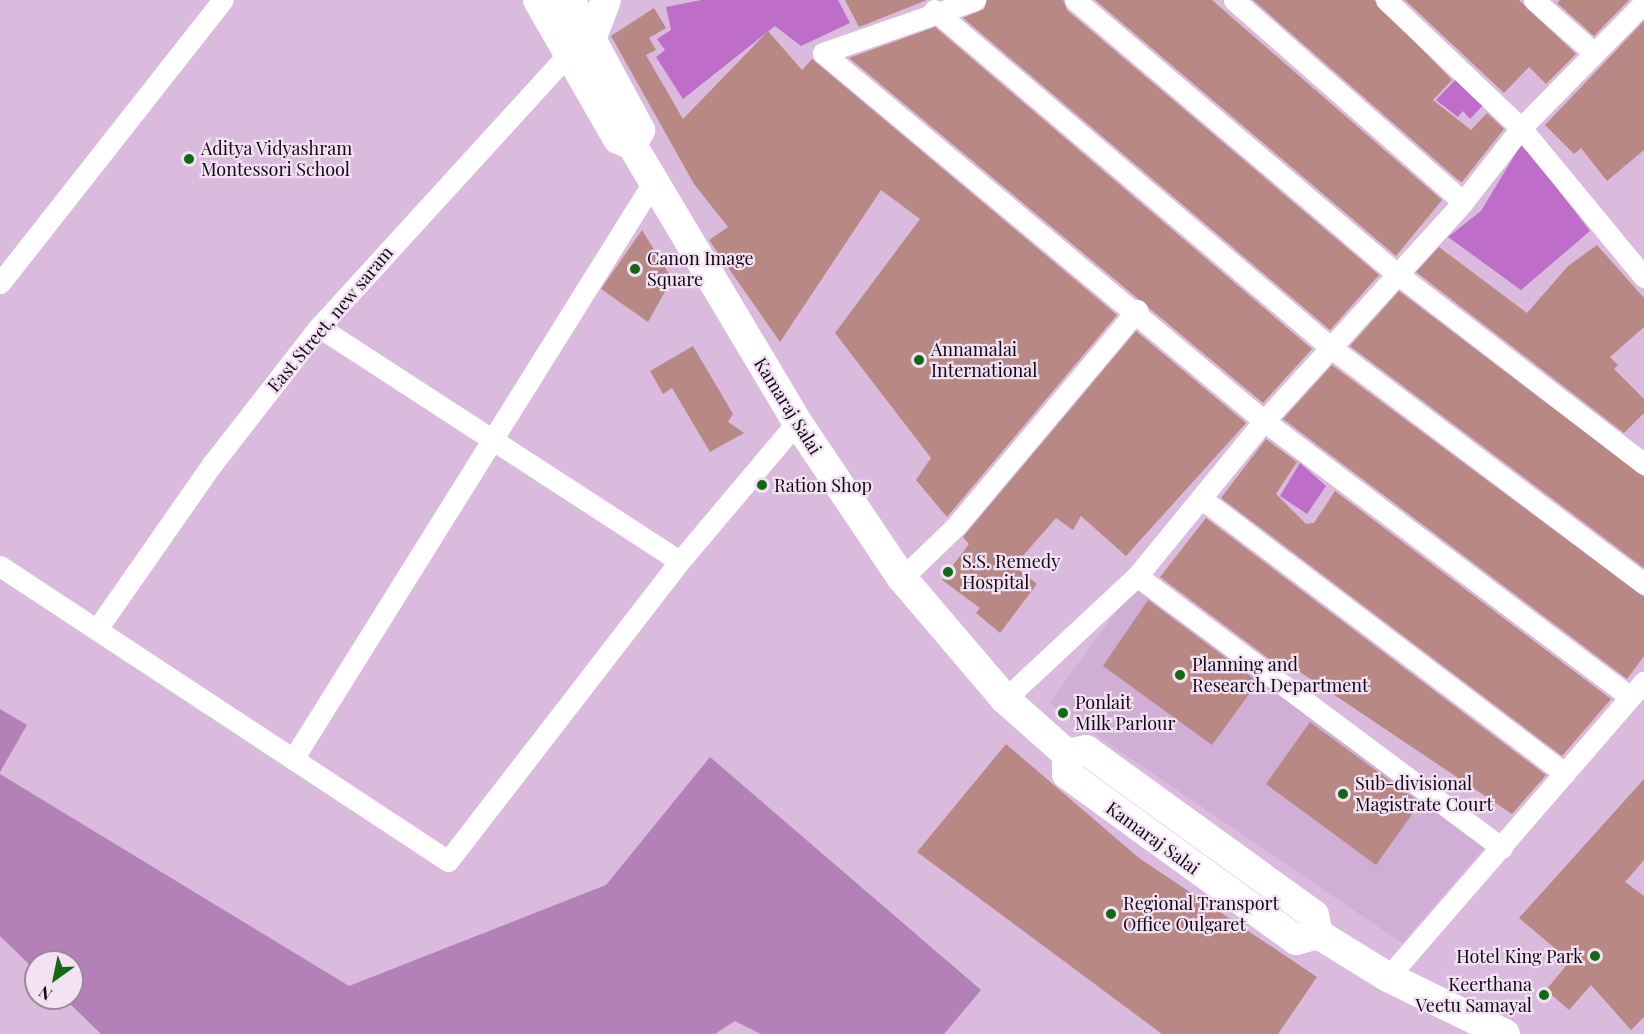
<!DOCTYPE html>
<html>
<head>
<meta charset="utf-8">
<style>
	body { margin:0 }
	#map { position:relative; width:1644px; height:1034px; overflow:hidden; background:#dabbde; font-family:"Playfair Display",serif }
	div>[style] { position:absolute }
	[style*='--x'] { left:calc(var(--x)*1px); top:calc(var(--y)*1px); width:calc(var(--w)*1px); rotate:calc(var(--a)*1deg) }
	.built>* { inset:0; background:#d1aed5 }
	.green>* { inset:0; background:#b381b8 }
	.forest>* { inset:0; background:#be6dc9 }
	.building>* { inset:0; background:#b88885 }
	.minor>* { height:21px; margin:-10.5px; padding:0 10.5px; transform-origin:10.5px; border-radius:10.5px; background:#fff }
	.secondary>* { height:30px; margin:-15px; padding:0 15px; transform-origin:15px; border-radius:15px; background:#fff }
	.dots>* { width:16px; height:16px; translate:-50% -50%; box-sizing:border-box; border:3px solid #f2e2f3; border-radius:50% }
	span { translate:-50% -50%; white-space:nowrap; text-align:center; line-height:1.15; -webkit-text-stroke:4.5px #f2e2f3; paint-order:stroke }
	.poi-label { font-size:18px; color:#120813 }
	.left { translate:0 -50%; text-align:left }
	.right { translate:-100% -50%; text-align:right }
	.street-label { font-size:18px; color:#120813 }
	.north { position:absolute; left:24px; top:950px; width:60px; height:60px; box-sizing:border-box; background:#f2e2f3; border:2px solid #988b99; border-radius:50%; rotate:213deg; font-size:16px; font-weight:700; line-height:24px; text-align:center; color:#120813 }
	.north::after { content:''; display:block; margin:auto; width:21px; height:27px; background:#106a13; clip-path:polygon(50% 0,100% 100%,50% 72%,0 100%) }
</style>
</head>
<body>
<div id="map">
	<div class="built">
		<i style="clip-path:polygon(1134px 588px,1485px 847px,1402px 943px,1049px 703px)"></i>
	</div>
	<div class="green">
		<i style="clip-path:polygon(0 709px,27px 725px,0 772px)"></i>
		<i style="clip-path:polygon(710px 757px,981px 990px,944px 1034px,761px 1034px,735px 1021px,715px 1034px,101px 1034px,64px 998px,72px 998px,72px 962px,36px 962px,36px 971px,0 936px,0 774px,349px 986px,606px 885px)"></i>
	</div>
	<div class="forest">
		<i style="clip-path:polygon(701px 0,838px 0,850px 23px,801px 46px,775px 26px,683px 99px,656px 57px,665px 50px,657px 39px,671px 30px,666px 7px)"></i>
		<i style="clip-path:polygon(1458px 77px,1486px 102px,1470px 119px,1463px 111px,1458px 117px,1436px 100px)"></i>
		<i style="clip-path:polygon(1522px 143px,1590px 231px,1521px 290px,1448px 237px,1481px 211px)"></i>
		<i style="clip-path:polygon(1300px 463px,1326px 486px,1307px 514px,1280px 496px)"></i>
	</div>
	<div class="building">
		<i style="clip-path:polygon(845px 0,927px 0,859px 27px)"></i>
		<i style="clip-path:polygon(987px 0,1063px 0,1067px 10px,1379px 275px,1330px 330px,963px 18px,984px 9px)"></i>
		<i style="clip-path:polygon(1095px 0,1212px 0,1442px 200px,1396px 256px)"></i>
		<i style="clip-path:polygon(1253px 0,1374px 0,1452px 80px,1433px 100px,1471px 130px,1487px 113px,1504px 129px,1462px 182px,1458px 180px)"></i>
		<i style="clip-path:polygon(1405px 0,1519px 0,1576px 54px,1546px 84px,1529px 67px,1504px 93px)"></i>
		<i style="clip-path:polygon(1560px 0,1629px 0,1594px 36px,1557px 3px)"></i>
		<i style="clip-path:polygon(654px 8px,666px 28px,649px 38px,656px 50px,646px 55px,683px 119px,768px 31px,802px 70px,812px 59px,1117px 315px,947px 517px,916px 480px,931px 458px,835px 333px,920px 219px,881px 190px,780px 342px,709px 240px,728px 227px,694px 184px,611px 36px)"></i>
		<i style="clip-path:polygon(1644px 21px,1644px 150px,1607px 181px,1581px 148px,1574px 154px,1545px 125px)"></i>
		<i style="clip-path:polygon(935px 27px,1312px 349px,1263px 403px,849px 58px)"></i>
		<i style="clip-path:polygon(642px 230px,672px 279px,648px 322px,601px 289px)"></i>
		<i style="clip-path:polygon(1597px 245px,1644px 298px,1644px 327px,1610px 357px,1618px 365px,1614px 369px,1644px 399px,1644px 413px,1624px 433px,1416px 272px,1439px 247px,1527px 313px,1568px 266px)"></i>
		<i style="clip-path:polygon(1399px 291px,1644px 477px,1644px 568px,1350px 346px)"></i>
		<i style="clip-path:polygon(1136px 331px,1246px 423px,1126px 556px,1081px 516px,1073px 530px,1056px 518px,1014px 566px,1037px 584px,1000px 633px,976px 613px,980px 608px,942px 580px,969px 544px,963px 537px)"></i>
		<i style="clip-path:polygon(693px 346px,733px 414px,728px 422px,744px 433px,710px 452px,672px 388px,663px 394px,650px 371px)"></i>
		<i style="clip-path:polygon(1332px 365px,1644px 597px,1644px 656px,1627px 679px,1283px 419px)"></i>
		<i style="clip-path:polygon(1266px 439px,1297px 462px,1276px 494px,1306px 524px,1314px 523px,1335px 491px,1611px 699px,1562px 756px,1221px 498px)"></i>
		<i style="clip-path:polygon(1206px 518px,1546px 775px,1512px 814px,1285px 662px,1272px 661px,1160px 577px)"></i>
		<i style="clip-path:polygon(1148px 600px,1258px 682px,1212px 745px,1103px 666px)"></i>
		<i style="clip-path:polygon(1310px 722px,1420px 803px,1376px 865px,1266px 784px)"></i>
		<i style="clip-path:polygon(1006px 744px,1139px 858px,1317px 977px,1278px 1034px,1162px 1034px,917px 852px)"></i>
		<i style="clip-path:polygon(1644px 779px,1644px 860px,1625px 882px,1644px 896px,1644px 1017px,1631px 1030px,1591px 985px,1569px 1010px,1546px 990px,1570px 961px,1519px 918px)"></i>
	</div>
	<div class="minor">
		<i style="--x:975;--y:0;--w:161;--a:160.8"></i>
		<i style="--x:823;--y:53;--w:574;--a:39.84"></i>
		<i style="--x:1264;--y:421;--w:458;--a:37"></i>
		<i style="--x:1075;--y:0;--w:421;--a:40.4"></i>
		<i style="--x:1396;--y:273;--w:313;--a:37.6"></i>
		<i style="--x:1234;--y:0;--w:305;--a:41.4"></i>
		<i style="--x:1386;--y:0;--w:186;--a:43.5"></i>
		<i style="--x:1521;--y:128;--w:193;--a:50.5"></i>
		<i style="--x:1534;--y:0;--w:79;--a:41.4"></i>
		<i style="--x:934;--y:10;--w:520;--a:40.4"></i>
		<i style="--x:1330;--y:347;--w:393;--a:37"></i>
		<i style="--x:0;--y:283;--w:360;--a:-51.8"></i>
		<i style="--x:319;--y:327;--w:430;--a:33"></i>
		<i style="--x:1202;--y:499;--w:455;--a:37.1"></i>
		<i style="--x:0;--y:566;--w:536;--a:33.36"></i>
		<i style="--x:448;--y:861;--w:379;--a:-52.3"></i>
		<i style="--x:680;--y:561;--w:182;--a:-49.9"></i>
		<i style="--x:1137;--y:576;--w:455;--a:36.7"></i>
		<i style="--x:902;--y:578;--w:75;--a:-43.9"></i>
		<i style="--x:956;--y:526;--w:282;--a:-50"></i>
		<i style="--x:97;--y:629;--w:203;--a:-55.1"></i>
		<i style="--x:213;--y:463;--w:172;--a:-52.1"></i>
		<i style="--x:319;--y:327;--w:383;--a:-47.6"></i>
		<i style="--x:1005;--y:699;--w:180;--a:-43"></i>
		<i style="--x:1137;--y:576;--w:200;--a:-50.7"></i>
		<i style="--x:1264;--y:421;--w:296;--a:-47.7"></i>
		<i style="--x:1463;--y:202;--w:94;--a:-51.9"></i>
		<i style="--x:1521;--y:128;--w:175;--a:-45.5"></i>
		<i style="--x:295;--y:756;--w:674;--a:-58.03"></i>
		<i style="--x:1388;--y:977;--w:391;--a:-49.1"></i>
	</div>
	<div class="secondary">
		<i style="--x:538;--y:0;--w:160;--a:60.1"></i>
		<i style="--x:618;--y:139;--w:15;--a:23"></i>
		<i style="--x:632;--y:145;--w:322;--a:59.2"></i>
		<i style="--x:797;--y:422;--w:188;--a:56.1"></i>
		<i style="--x:902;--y:578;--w:159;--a:49.6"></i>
		<i style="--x:1005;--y:699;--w:83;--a:41.6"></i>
		<i style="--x:1067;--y:754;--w:20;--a:90"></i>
		<i style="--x:1067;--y:774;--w:283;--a:35.9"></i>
		<i style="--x:1296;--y:940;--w:23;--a:-15"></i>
		<i style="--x:570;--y:0;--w:148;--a:61.7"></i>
		<i style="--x:640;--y:130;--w:17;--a:118"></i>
		<i style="--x:593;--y:34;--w:36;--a:-69"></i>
		<i style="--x:1067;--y:754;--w:19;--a:-12"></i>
		<i style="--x:1086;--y:750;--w:281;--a:35.9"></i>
		<i style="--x:1314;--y:915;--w:19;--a:78"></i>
		<i style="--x:1318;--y:934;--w:82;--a:31.6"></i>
		<i style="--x:1388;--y:977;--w:130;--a:26"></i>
	</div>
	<div class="dots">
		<i style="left:189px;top:159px;background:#106a13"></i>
		<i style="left:635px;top:269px;background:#106a13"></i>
		<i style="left:919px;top:360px;background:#106a13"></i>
		<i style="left:762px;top:485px;background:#106a13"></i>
		<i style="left:948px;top:572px;background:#106a13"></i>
		<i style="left:1180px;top:675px;background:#106a13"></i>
		<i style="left:1063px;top:713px;background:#106a13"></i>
		<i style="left:1343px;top:794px;background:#106a13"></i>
		<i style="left:1111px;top:914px;background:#106a13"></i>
		<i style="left:1595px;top:956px;background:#106a13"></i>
		<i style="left:1544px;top:995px;background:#106a13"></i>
	</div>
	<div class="poi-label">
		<span class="left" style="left:201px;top:159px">Aditya Vidyashram<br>Montessori School</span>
		<span class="left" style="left:647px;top:269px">Canon Image<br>Square</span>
		<span class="left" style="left:931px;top:360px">Annamalai<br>International</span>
		<span class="left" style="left:774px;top:485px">Ration Shop</span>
		<span class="left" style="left:962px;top:572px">S.S. Remedy<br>Hospital</span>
		<span class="left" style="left:1192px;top:675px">Planning and<br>Research Department</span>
		<span class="left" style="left:1075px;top:713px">Ponlait<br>Milk Parlour</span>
		<span class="left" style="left:1355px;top:794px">Sub-divisional<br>Magistrate Court</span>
		<span class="left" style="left:1123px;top:914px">Regional Transport<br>Office Oulgaret</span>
		<span class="right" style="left:1583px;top:956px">Hotel King Park</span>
		<span class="right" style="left:1532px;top:995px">Keerthana<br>Veetu Samayal</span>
	</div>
	<div class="street-label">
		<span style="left:330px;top:319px;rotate:-50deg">East Street, new saram</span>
		<span style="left:788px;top:406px;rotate:58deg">Kamaraj Salai</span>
		<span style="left:1153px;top:838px;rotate:36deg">Kamaraj Salai</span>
	</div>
	<div class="north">N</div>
</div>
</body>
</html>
